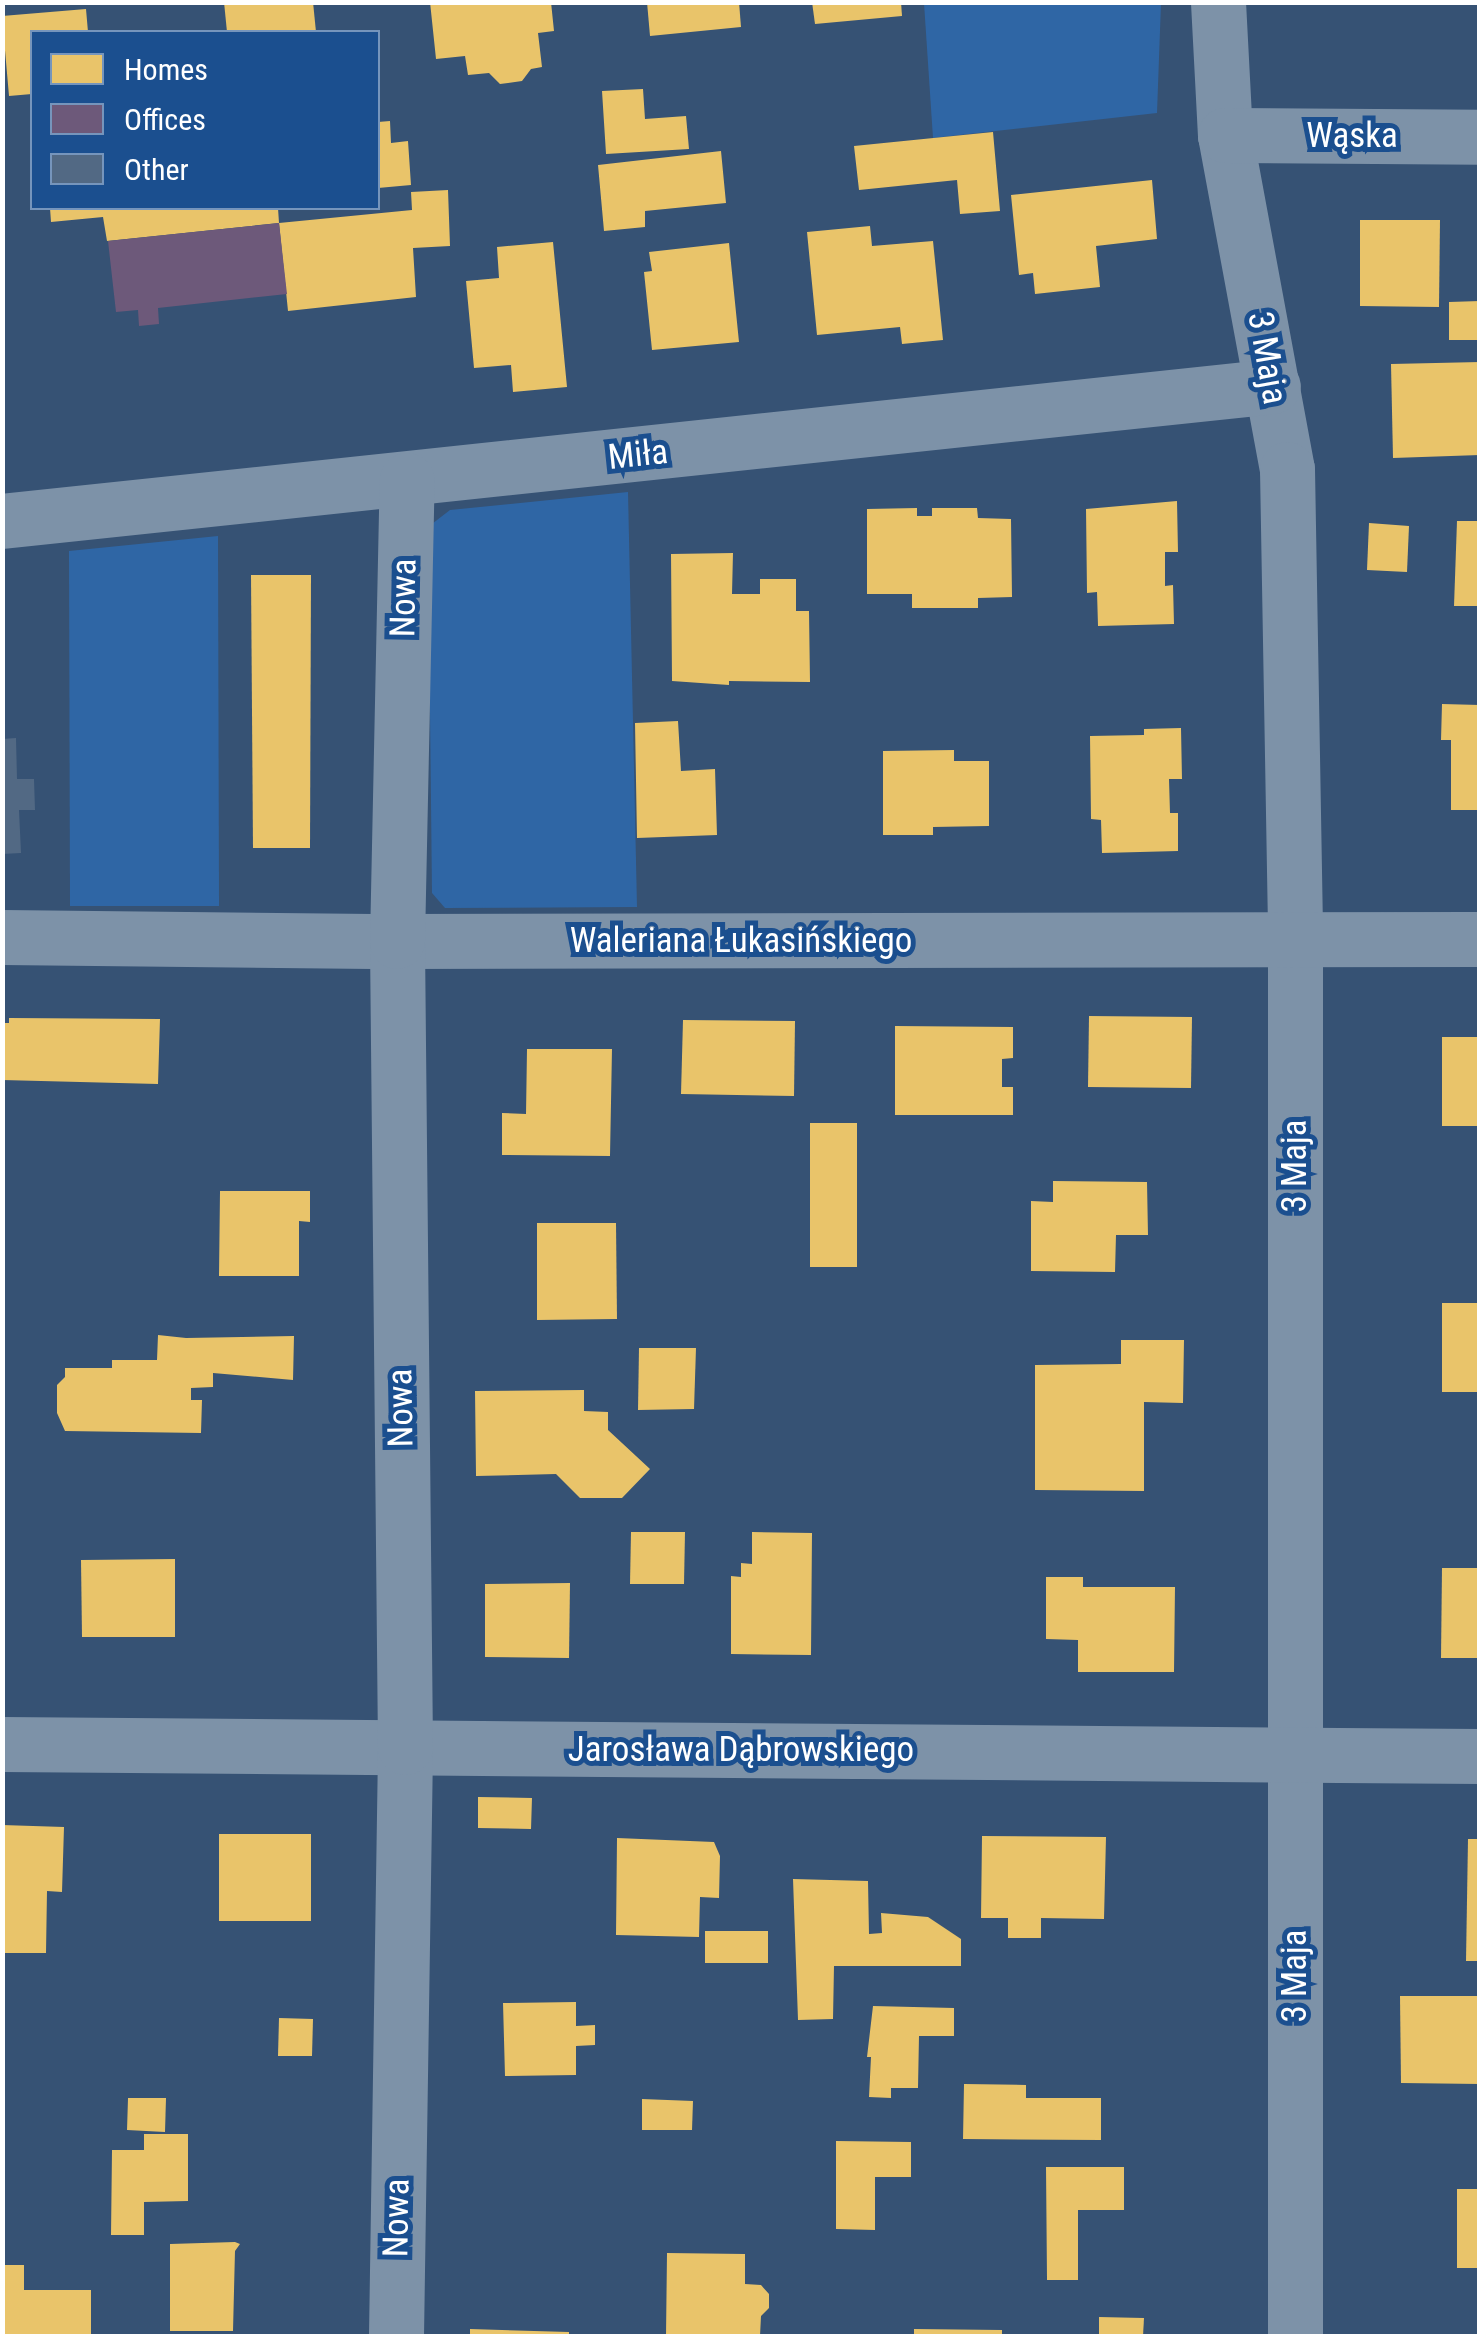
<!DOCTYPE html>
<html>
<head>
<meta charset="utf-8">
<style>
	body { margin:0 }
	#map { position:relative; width:1482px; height:2339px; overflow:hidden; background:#365274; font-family:"Roboto Condensed",sans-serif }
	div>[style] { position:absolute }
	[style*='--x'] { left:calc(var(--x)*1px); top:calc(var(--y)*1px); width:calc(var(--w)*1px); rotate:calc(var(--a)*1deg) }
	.green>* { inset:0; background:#2f66a5 }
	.homes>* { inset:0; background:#e9c46a }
	.offices>* { inset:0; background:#6d597a }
	.building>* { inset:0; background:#526984 }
	.street>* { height:55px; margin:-27.5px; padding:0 27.5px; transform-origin:27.5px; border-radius:27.5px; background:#7d92a8 }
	span { translate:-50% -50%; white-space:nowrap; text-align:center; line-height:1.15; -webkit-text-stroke:10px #1b4f8f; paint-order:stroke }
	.street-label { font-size:35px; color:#fff }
	.frame { position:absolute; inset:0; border:5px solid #fff; pointer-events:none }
	.legend { position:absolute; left:30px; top:30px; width:350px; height:180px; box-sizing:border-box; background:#1b4f8f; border:2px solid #7695bc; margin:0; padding:12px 18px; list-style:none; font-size:30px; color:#fff }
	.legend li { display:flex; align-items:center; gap:20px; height:50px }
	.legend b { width:50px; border:2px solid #7695bc }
</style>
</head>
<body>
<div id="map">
	<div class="green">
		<i style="clip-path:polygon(924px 3px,1161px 3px,1157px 113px,933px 138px)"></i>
		<i style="clip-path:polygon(628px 492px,637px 907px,445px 908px,432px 893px,428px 527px,450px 510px)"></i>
		<i style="clip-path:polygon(218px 536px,219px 906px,70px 906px,69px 551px)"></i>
	</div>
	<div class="homes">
		<i style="clip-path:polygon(224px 2px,313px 2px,316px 32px,227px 32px)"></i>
		<i style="clip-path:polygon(430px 2px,551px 2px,554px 31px,538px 33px,542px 67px,531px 69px,522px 81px,500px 84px,489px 73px,468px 75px,465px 56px,436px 59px)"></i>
		<i style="clip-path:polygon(647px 2px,739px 2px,741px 27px,650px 36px)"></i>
		<i style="clip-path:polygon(812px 2px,901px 2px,902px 16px,815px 24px)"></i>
		<i style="clip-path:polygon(86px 9px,88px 32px,32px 32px,32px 94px,9px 96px,2px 16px)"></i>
		<i style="clip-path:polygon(643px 89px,645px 119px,686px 116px,689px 149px,606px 154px,602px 91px)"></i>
		<i style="clip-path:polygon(390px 121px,391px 143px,408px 141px,411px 185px,378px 188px,378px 122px)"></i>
		<i style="clip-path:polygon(993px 132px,1000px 211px,960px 214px,957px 180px,859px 190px,854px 146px)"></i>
		<i style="clip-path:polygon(721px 151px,726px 203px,645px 211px,645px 227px,604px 231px,598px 165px)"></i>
		<i style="clip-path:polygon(1152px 180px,1157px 239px,1096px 246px,1100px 287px,1035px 294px,1033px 273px,1019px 275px,1011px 195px)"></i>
		<i style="clip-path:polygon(448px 190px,450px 246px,413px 248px,416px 297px,288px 311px,279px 223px,107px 241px,103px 217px,51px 222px,50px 208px,278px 208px,279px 223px,412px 210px,411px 192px)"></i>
		<i style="clip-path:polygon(1360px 220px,1440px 220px,1439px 307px,1360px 306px)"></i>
		<i style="clip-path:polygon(870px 226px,872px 246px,933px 241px,943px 340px,902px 344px,900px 327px,817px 335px,807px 232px)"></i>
		<i style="clip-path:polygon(553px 242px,567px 387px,513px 392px,511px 365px,474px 368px,466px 281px,499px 278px,497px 247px)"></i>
		<i style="clip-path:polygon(729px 243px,739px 342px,652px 350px,644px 272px,652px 271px,649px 252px)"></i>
		<i style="clip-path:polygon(1480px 301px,1480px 340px,1449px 340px,1449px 302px)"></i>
		<i style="clip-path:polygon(1480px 362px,1480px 455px,1393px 458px,1391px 364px)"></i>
		<i style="clip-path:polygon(1177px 501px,1178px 552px,1165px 552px,1165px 586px,1173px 585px,1174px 624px,1098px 626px,1097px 592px,1087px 593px,1086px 509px)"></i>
		<i style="clip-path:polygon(917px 508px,917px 516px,932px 516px,932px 508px,977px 508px,978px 518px,1011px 519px,1012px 597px,978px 598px,978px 608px,912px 608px,912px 594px,867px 594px,867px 509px)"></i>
		<i style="clip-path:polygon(1457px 521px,1480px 521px,1480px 606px,1454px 606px)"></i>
		<i style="clip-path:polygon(1369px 523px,1409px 526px,1407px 572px,1367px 570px)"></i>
		<i style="clip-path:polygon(733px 553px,732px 594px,760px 594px,760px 579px,796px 579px,796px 611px,809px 611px,810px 682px,729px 681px,729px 685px,672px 681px,671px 554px)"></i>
		<i style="clip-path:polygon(251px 575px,311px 575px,310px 848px,253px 848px)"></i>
		<i style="clip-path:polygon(1442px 704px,1480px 705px,1480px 810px,1451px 810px,1451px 740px,1441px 740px)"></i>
		<i style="clip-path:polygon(678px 721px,681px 771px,715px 769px,717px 835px,637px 838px,635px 723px)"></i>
		<i style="clip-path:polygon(1181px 728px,1182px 779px,1169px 779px,1170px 813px,1178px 813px,1178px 851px,1102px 853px,1101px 820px,1091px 819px,1090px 736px,1144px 735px,1144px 729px)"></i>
		<i style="clip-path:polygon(954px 750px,954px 761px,989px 761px,989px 826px,933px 827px,933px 835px,883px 835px,883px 751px)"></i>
		<i style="clip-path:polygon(1089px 1016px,1192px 1017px,1191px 1088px,1088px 1087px)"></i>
		<i style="clip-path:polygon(9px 1018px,160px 1019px,158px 1084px,2px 1080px,2px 1023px,9px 1023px)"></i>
		<i style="clip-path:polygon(683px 1020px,795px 1021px,794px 1096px,681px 1094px)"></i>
		<i style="clip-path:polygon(895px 1026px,1013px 1027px,1013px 1058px,1002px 1059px,1002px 1087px,1013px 1087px,1013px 1115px,895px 1115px)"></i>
		<i style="clip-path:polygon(1442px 1037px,1480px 1037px,1480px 1126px,1442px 1126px)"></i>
		<i style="clip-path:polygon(527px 1049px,612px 1049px,610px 1156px,502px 1155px,502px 1113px,526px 1114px)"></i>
		<i style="clip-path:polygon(810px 1123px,857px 1123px,857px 1267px,810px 1267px)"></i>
		<i style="clip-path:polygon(1053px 1181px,1147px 1182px,1148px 1235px,1116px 1235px,1115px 1272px,1031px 1271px,1031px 1201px,1053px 1202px)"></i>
		<i style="clip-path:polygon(220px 1191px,310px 1191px,310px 1222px,299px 1221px,299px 1276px,219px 1276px)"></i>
		<i style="clip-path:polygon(537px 1223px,616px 1223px,617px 1319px,537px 1320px)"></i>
		<i style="clip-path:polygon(1442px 1303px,1480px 1303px,1480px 1392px,1442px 1392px)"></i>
		<i style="clip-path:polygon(158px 1335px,186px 1338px,294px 1336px,293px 1380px,213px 1373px,213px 1387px,191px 1388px,191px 1400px,202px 1400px,201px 1433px,65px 1431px,57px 1413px,57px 1385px,65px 1377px,65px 1368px,112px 1368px,112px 1360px,157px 1360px)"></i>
		<i style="clip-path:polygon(1121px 1340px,1184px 1340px,1183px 1403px,1144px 1402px,1144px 1491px,1035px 1490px,1035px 1365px,1121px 1364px)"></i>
		<i style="clip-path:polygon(639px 1348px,696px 1348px,694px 1409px,638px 1410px)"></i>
		<i style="clip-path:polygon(584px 1390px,584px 1411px,608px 1412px,608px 1430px,650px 1469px,622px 1498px,580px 1498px,556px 1474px,476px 1476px,475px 1391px)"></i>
		<i style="clip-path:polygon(631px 1532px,685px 1532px,684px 1584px,630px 1584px)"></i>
		<i style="clip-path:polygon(752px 1532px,812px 1533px,811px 1655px,731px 1654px,731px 1576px,741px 1577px,741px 1563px,752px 1564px)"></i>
		<i style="clip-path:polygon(175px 1559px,175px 1637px,82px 1637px,81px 1560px)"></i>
		<i style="clip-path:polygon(1442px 1568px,1480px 1568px,1480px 1658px,1441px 1658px)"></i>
		<i style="clip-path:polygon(1046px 1577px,1083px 1577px,1083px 1587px,1175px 1587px,1174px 1672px,1078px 1672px,1078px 1640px,1046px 1639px)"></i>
		<i style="clip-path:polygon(570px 1583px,569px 1658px,485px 1657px,485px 1584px)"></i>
		<i style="clip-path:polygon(478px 1797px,532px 1798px,531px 1829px,478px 1828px)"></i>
		<i style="clip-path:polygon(2px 1825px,64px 1827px,62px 1892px,47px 1891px,46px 1953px,2px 1953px)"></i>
		<i style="clip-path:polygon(219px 1834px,311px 1834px,311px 1921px,219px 1921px)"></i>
		<i style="clip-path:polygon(982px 1836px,1106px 1837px,1104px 1919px,1041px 1918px,1041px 1938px,1008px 1938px,1008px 1918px,981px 1918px)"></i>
		<i style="clip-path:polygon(617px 1838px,714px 1842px,720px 1856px,719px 1898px,700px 1897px,699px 1937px,616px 1935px)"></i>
		<i style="clip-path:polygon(1468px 1839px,1480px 1839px,1480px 1961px,1466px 1961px)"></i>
		<i style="clip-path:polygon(793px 1879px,868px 1881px,869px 1934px,882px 1933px,881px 1913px,928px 1917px,961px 1939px,961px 1966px,834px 1966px,833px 2019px,798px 2020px)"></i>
		<i style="clip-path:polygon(705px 1931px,768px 1931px,768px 1963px,705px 1963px)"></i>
		<i style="clip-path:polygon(1400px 1996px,1480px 1996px,1480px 2084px,1401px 2083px)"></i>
		<i style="clip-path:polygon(576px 2002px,576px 2026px,595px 2025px,595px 2045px,576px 2046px,576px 2075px,505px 2076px,503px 2003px)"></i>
		<i style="clip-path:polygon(873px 2006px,954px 2008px,954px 2036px,919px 2036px,918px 2088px,891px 2088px,891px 2098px,869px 2097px,871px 2057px,867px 2057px)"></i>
		<i style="clip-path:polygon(279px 2018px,313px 2019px,312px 2056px,278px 2056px)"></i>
		<i style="clip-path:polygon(964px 2084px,1026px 2085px,1026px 2098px,1101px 2098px,1101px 2140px,963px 2139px)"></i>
		<i style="clip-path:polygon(128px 2098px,166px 2098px,165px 2132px,127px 2130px)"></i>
		<i style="clip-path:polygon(642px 2099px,693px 2101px,692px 2130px,642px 2130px)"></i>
		<i style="clip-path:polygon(144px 2134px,188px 2134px,188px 2201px,144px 2202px,144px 2235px,111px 2235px,112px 2150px,144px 2150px)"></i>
		<i style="clip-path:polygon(836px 2141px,911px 2142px,911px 2177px,875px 2177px,875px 2230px,836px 2229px)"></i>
		<i style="clip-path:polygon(1046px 2167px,1124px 2167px,1124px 2210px,1078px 2210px,1078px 2280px,1047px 2280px)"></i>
		<i style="clip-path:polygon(1457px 2189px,1480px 2189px,1480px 2268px,1457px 2268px)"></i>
		<i style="clip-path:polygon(235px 2242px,240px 2244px,235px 2251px,233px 2331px,170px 2331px,170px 2244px)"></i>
		<i style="clip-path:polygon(667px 2253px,745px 2254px,745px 2284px,761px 2285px,769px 2294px,769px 2308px,761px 2316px,760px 2336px,666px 2336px)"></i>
		<i style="clip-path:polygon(2px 2265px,24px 2265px,24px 2290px,91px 2290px,91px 2336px,2px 2336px)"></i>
		<i style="clip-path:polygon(1099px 2317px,1144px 2318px,1143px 2336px,1099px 2336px)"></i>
		<i style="clip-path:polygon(470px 2329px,569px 2332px,569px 2336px,470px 2336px)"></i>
		<i style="clip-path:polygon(914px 2329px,1002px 2330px,1002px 2336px,914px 2336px)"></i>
	</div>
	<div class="offices">
		<i style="clip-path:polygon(279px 223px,287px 294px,158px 308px,159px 324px,139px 326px,138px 310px,116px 312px,108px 241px)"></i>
	</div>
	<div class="building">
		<i style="clip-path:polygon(16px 738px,17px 779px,34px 779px,35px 810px,19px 810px,21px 853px,2px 854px,2px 739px)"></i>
	</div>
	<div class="street">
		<i style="--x:1218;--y:2;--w:133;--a:87"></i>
		<i style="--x:1225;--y:135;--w:340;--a:79.5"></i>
		<i style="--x:1287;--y:469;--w:472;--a:89"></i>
		<i style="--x:1295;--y:941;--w:1395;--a:90"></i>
		<i style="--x:1225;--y:135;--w:255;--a:0.4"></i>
		<i style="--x:2;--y:521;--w:1278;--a:-6.06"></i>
		<i style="--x:2;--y:937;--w:395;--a:0.6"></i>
		<i style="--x:397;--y:941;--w:1083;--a:-0.11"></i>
		<i style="--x:2;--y:1744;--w:1478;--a:0.47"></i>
		<i style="--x:396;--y:2336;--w:589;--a:-89.12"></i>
		<i style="--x:405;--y:1747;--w:806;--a:-90.57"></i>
		<i style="--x:397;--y:941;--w:461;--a:-88.8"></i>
	</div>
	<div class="street-label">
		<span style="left:1352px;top:136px">Wąska</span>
		<span style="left:1267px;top:358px;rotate:80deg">3 Maja</span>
		<span style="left:638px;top:455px;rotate:-6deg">Miła</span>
		<span style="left:404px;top:598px;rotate:-89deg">Nowa</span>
		<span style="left:741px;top:941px">Waleriana Łukasińskiego</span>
		<span style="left:1295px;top:1166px;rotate:-90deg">3 Maja</span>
		<span style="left:401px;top:1408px;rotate:-91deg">Nowa</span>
		<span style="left:741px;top:1750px">Jarosława Dąbrowskiego</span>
		<span style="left:1295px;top:1976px;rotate:-90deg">3 Maja</span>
		<span style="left:397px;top:2218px;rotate:-89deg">Nowa</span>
	</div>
	<div class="frame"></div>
	<ul class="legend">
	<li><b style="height:28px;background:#e9c46a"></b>Homes</li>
	<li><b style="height:28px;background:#6d597a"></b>Offices</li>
	<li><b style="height:28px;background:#526984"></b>Other</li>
	</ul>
</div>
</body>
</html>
